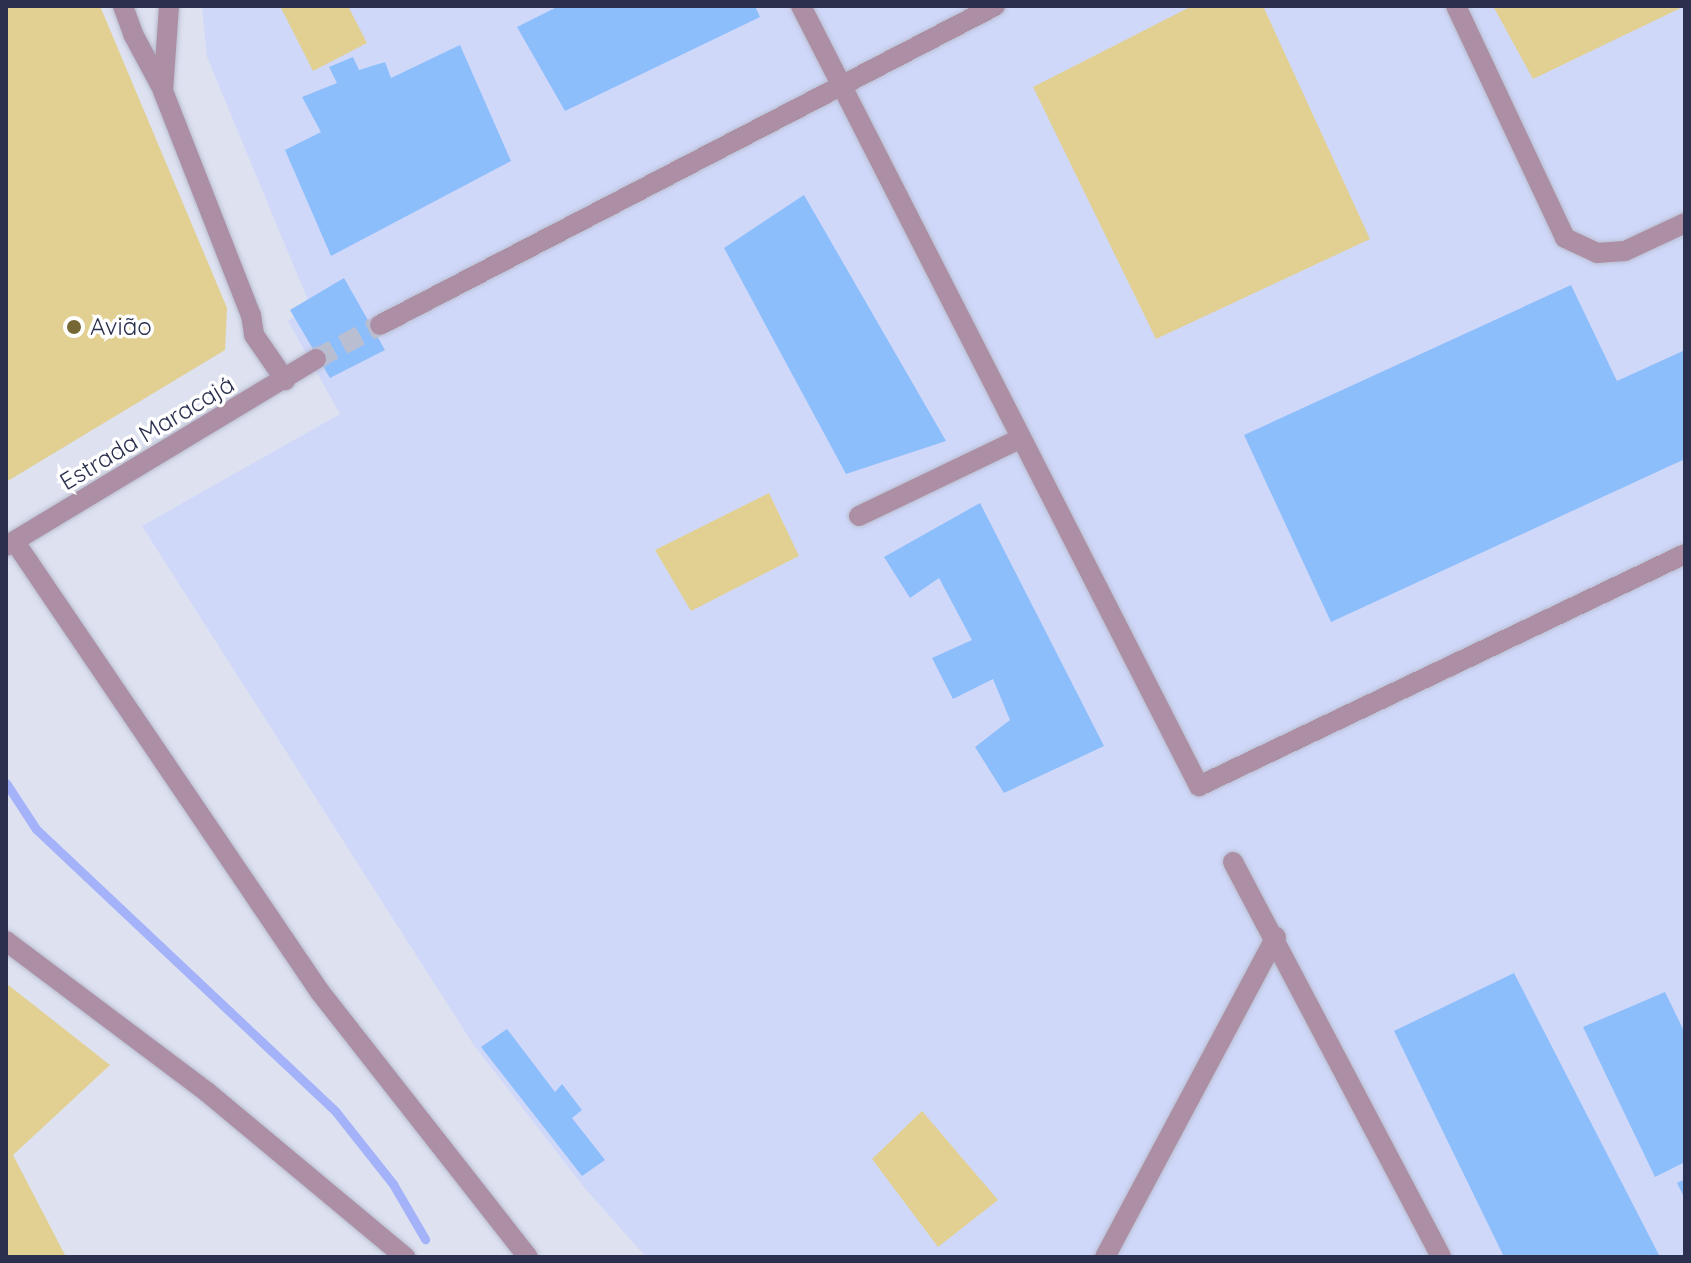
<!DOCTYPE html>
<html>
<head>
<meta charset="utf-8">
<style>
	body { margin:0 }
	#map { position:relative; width:1691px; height:1263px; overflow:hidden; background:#dde1f0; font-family:Quicksand,sans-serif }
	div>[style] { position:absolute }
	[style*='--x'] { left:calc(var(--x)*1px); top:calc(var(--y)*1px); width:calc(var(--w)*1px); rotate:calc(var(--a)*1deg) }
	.built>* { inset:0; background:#d0d8fa }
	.green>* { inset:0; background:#e1d092 }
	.stream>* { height:9px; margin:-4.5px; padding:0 4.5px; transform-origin:4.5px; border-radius:4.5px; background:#a4b2f9 }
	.building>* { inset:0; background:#8dbefc }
	.minor-tunnel>* { height:20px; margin-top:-10px; transform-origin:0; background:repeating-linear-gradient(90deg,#b9bed0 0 20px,transparent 0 30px) }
	.roads { filter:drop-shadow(0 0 2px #b9bed0) drop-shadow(0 0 2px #b9bed0) }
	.minor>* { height:20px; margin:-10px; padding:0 10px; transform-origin:10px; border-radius:10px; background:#ac8fa5 }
	.dots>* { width:22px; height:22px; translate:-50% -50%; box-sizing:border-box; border:4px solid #fff; border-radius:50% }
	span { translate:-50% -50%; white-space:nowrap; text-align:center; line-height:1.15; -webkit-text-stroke:7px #fff; paint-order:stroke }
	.poi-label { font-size:24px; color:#2a304e }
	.left { translate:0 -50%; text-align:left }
	.street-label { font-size:24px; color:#2a304e }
	.frame { position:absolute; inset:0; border:8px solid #2a304e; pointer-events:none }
</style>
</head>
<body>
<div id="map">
	<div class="built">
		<i style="clip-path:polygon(202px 6px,1685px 6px,1685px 1257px,646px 1257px,583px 1186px,473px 1044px,142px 526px,340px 414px,288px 321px,310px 305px,207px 57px)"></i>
	</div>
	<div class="green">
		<i style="clip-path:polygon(6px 6px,100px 6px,227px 308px,225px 350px,6px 482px)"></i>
		<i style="clip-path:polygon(280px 6px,348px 6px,367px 43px,313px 71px)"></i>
		<i style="clip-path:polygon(1192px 6px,1263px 6px,1370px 239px,1156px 339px,1033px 87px)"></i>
		<i style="clip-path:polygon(1493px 6px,1685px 6px,1533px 79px)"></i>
		<i style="clip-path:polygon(769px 493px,799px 556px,691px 611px,655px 550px)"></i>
		<i style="clip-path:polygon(7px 984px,110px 1065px,13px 1155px,66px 1257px,6px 1257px)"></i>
		<i style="clip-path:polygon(922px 1111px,998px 1200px,938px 1247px,872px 1159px)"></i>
	</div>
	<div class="stream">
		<i style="--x:6;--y:783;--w:55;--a:56.9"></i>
		<i style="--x:36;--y:829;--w:412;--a:43.3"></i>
		<i style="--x:336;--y:1112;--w:92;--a:51.6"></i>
		<i style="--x:393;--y:1184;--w:64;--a:59.8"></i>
	</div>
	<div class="building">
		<i style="clip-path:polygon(559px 6px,755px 6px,760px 17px,565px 111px,517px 27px)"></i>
		<i style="clip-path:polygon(460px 45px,511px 161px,331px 256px,285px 150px,321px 132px,302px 97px,337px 83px,329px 67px,353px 57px,359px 70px,385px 62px,391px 78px)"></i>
		<i style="clip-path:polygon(804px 195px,946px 441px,846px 474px,724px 248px)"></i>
		<i style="clip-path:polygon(344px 278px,385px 350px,330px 378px,290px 310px)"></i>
		<i style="clip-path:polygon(1571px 285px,1617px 381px,1685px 350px,1685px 459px,1331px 622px,1244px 435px)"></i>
		<i style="clip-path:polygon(980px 503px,1104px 746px,1004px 793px,975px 747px,1010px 720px,993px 679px,953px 699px,932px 658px,972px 640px,939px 578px,910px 598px,884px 557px)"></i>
		<i style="clip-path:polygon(1514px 973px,1660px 1257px,1504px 1257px,1394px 1031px)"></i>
		<i style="clip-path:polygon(1665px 992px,1685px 1033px,1685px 1162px,1655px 1177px,1583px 1027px)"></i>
		<i style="clip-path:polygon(507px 1029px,555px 1092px,562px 1084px,582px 1110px,572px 1118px,605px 1160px,582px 1176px,481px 1047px)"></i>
		<i style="clip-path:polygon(1685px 1179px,1685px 1199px,1677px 1183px)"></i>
	</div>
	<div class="minor-tunnel">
		<i style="--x:316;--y:359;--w:72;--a:-28"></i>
	</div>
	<div class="roads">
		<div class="minor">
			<i style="--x:123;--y:6;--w:30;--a:70"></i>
			<i style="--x:133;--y:34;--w:61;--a:61.8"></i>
			<i style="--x:169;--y:6;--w:85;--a:94"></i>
			<i style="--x:163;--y:91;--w:241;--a:68.6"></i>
			<i style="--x:251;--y:315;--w:20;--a:81"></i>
			<i style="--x:254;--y:335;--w:55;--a:55.4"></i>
			<i style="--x:801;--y:6;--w:876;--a:62.97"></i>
			<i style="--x:1199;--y:786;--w:539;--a:-25.52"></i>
			<i style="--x:1456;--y:6;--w:256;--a:64.8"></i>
			<i style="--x:1565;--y:238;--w:35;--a:25"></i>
			<i style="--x:1597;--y:253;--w:28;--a:-4"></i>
			<i style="--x:1625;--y:251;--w:66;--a:-25"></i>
			<i style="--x:380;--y:325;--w:693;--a:-27.42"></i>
			<i style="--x:859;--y:516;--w:178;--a:-25.6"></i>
			<i style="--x:15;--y:542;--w:544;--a:55.87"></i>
			<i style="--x:320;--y:992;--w:337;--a:51.9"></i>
			<i style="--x:6;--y:546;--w:362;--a:-31.1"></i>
			<i style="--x:1233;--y:862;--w:446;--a:62.2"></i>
			<i style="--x:6;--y:941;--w:251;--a:36.9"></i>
			<i style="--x:207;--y:1092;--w:258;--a:39.8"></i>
			<i style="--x:1105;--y:1257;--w:363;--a:-61.9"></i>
		</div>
	</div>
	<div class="dots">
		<i style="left:74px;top:327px;background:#766836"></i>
	</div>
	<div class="poi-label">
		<span class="left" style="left:90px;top:327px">Avião</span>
	</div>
	<div class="street-label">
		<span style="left:147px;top:433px;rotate:-31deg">Estrada Maracajá</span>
	</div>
	<div class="frame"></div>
</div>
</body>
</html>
